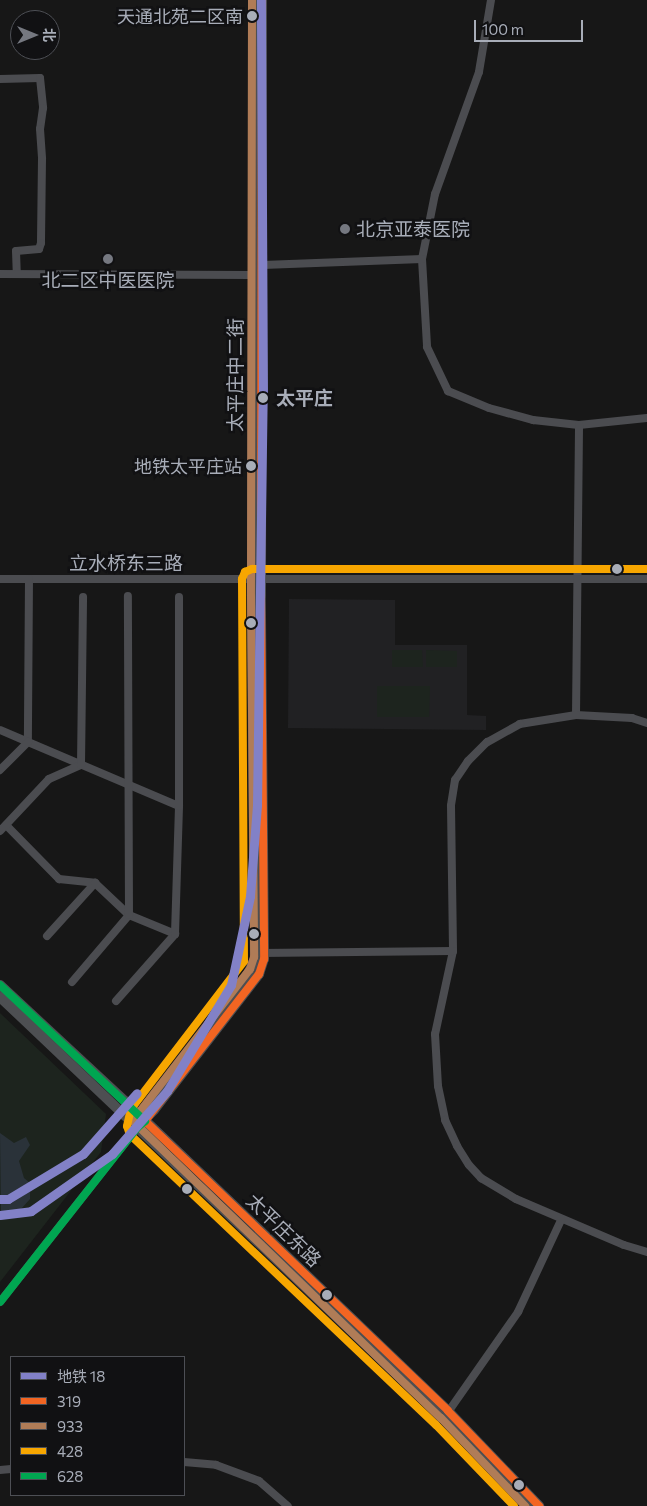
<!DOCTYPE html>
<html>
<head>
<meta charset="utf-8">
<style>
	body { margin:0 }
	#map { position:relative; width:647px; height:1506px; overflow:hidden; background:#171717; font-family:Commissioner,"Noto Sans SC",sans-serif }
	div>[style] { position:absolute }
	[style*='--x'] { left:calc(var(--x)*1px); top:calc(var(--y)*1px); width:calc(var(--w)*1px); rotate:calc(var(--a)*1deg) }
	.built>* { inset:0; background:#212123 }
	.green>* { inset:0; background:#1d241e }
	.water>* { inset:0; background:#2a3239 }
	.minor>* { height:8px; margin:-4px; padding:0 4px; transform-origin:4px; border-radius:4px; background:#4b4c50 }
	.major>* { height:10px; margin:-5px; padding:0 5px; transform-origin:5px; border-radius:5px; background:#4d4f52 }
	.bus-1>* { height:8px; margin:-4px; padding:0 4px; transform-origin:4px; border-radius:4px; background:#f26522 }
	.bus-2>* { height:8px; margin:-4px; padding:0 4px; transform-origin:4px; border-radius:4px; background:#b07c57 }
	.bus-3>* { height:8px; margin:-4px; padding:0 4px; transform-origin:4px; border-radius:4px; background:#f7a600 }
	.bus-4>* { height:8px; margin:-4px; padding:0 4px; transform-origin:4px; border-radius:4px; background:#00a651 }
	.metro-1>* { height:9px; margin:-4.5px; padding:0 4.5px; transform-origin:4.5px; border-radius:4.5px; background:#8281c7 }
	.dots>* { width:14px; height:14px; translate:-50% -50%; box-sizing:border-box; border:2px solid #111113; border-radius:50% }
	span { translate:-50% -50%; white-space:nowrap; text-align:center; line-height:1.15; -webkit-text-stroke:5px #111113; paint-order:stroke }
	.bus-label { font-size:18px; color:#a8adb8 }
	.right { translate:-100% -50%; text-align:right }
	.poi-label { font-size:19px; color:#a8adb8 }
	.left { translate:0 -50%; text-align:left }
	.street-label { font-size:19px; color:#a8adb8 }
	.stop-label { font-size:19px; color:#a8adb8; font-weight:700 }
	.legend { position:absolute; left:10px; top:1356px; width:175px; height:140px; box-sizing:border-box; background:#111113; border:1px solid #4d4f55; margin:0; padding:6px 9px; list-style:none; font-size:15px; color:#a8adb8 }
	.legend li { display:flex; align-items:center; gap:10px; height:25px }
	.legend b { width:25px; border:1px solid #4d4f55 }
	.north { position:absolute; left:10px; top:10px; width:50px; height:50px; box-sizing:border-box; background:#111113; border:1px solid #4d4f55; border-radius:50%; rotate:90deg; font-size:14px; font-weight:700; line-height:20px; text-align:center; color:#a8adb8 }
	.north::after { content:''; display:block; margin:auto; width:18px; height:22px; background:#757880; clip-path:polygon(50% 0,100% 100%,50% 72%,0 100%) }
	.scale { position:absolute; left:474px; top:20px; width:109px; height:22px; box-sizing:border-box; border:2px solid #a8adb8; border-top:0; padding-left:6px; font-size:15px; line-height:18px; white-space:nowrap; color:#a8adb8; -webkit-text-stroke:4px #111113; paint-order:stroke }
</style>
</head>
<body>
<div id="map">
	<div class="built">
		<i style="clip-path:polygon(289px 599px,395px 600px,395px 645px,467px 645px,467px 715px,486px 716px,486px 730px,288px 728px)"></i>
	</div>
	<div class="green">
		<i style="clip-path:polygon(392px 650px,422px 650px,423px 667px,392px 667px)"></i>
		<i style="clip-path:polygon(426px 650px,457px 651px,457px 667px,426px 667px)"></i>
		<i style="clip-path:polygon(377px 686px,430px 686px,429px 717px,377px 717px)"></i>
		<i style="clip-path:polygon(0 1013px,106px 1114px,101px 1152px,0 1282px)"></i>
	</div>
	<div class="water">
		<i style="clip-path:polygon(0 1133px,14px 1143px,26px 1137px,30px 1145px,19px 1161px,24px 1178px,30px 1183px,30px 1199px,21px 1209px,1px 1215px)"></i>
	</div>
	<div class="minor">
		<i style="--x:491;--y:0;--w:73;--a:99.5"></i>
		<i style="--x:479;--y:72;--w:130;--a:109.8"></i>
		<i style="--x:435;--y:194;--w:66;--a:101.3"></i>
		<i style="--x:422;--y:259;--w:88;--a:86.7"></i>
		<i style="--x:427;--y:347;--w:49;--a:64.5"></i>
		<i style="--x:448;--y:391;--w:44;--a:22.5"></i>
		<i style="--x:489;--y:408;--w:46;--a:15.3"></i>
		<i style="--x:533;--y:420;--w:46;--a:6.2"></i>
		<i style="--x:579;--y:425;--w:68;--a:-5.9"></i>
		<i style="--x:0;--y:79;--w:40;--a:-1.4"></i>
		<i style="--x:40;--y:78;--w:30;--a:84"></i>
		<i style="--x:43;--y:108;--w:21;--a:98"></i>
		<i style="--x:40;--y:129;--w:30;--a:86"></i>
		<i style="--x:42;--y:159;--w:84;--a:90.7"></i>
		<i style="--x:41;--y:243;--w:6;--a:108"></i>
		<i style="--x:39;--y:249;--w:23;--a:175"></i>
		<i style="--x:16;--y:251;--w:23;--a:88"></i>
		<i style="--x:0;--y:274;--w:252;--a:0.2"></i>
		<i style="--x:252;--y:275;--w:15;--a:-42"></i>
		<i style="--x:263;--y:265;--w:159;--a:-2.2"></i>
		<i style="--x:0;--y:579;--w:647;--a:0"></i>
		<i style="--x:29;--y:579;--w:163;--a:90.4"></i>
		<i style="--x:28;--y:742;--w:164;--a:23"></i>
		<i style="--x:576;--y:715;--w:290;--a:-89.4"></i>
		<i style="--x:647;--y:723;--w:16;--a:-162"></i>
		<i style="--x:632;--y:718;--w:56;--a:-176.9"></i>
		<i style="--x:576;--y:715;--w:57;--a:170.9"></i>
		<i style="--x:520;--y:724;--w:38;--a:151"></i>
		<i style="--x:487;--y:742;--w:27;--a:135"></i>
		<i style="--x:468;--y:761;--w:23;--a:124"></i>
		<i style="--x:455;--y:780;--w:26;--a:99"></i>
		<i style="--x:451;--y:806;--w:145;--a:89.2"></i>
		<i style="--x:453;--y:951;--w:85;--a:102.2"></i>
		<i style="--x:435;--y:1034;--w:52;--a:86.7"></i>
		<i style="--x:438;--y:1086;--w:35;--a:78"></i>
		<i style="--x:445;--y:1120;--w:29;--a:65"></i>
		<i style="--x:457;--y:1146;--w:22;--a:58"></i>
		<i style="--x:469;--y:1165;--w:18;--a:47"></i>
		<i style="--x:481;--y:1178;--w:41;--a:31"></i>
		<i style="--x:516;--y:1199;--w:117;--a:23.1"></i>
		<i style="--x:624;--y:1245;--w:24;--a:17"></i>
		<i style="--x:0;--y:730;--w:30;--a:23"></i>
		<i style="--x:28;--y:742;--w:40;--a:135"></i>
		<i style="--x:6;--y:825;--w:76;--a:45.5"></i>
		<i style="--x:59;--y:879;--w:36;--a:6"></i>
		<i style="--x:0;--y:831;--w:71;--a:-46.7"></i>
		<i style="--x:49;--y:779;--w:35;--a:-24"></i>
		<i style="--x:81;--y:765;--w:168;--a:-89.3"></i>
		<i style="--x:47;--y:936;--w:72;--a:-47.8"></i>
		<i style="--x:95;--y:883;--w:47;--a:43.3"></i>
		<i style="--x:129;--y:915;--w:50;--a:22.4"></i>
		<i style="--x:260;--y:953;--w:193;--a:-0.6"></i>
		<i style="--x:72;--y:982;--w:88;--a:-49.6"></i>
		<i style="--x:129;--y:915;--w:319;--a:-90.2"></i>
		<i style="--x:116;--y:1001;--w:89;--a:-48.6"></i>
		<i style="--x:175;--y:934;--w:128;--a:-88.2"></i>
		<i style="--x:179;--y:806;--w:209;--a:-90"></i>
		<i style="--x:0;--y:1302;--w:221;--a:-51.8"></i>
		<i style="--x:446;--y:1415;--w:126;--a:-55"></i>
		<i style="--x:518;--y:1312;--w:102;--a:-64.9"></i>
		<i style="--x:184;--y:1462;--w:32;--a:5"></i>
		<i style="--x:216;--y:1465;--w:46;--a:20.4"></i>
		<i style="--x:259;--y:1481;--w:38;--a:41"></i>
		<i style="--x:0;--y:1470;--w:11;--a:-5"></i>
	</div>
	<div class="major">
		<i style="--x:0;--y:985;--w:171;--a:42.9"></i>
		<i style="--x:125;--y:1101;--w:448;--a:43.8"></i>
		<i style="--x:448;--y:1411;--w:132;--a:46.2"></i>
		<i style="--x:0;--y:997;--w:611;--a:43.54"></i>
		<i style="--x:443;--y:1418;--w:122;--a:46"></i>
		<i style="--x:137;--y:1128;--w:25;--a:-47"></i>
		<i style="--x:154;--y:1110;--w:172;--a:-52.3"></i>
		<i style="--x:259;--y:974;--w:16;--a:-72"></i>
		<i style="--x:264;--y:959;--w:363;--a:-90.5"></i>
		<i style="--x:261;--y:596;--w:596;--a:-89.9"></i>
		<i style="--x:137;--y:1128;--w:13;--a:-81"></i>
		<i style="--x:139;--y:1115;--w:176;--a:-52.2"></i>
		<i style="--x:247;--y:976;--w:19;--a:-65"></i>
		<i style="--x:255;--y:959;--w:380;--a:-90.5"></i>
		<i style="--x:252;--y:579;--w:579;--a:-89.8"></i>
	</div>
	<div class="bus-1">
		<i style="--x:262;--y:0;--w:596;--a:90.1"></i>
		<i style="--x:261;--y:596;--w:363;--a:89.5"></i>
		<i style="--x:264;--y:959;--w:16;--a:108"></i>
		<i style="--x:259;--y:974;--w:186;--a:127.8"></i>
		<i style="--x:145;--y:1121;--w:419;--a:43.7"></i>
		<i style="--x:448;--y:1411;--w:132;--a:46.2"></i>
	</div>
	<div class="bus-2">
		<i style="--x:252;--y:0;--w:596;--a:90.1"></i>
		<i style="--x:251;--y:596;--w:361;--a:89.5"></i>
		<i style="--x:254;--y:957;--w:13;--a:108"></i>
		<i style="--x:250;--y:969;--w:185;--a:127.7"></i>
		<i style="--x:137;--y:1115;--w:8;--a:104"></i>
		<i style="--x:135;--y:1123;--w:425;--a:44"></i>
		<i style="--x:441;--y:1418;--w:122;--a:46.3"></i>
	</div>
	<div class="bus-3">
		<i style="--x:514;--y:1506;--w:112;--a:-133.9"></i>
		<i style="--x:436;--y:1425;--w:422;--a:-136.5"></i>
		<i style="--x:130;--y:1135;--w:9;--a:-108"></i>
		<i style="--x:127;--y:1126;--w:17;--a:-77"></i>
		<i style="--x:131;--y:1109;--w:186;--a:-52.6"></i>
		<i style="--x:244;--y:961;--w:382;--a:-90.3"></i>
		<i style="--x:242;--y:579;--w:8;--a:-67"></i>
		<i style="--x:245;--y:572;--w:8;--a:-23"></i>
		<i style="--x:252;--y:569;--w:395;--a:0"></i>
	</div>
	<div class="bus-4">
		<i style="--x:0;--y:985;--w:199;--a:43.2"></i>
		<i style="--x:145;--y:1121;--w:11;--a:139"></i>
		<i style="--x:137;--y:1128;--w:221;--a:128.2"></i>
	</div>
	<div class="metro-1">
		<i style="--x:0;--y:1199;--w:8;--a:0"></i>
		<i style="--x:8;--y:1199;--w:87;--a:-31"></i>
		<i style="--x:83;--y:1154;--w:81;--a:-48.5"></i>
		<i style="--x:0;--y:1215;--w:31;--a:-7"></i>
		<i style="--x:31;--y:1211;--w:99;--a:-35.1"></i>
		<i style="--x:112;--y:1154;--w:84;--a:-48.9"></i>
		<i style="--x:167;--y:1091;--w:124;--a:-58.9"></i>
		<i style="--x:231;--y:985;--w:91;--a:-77.9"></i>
		<i style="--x:250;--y:896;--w:91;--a:-85.6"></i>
		<i style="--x:257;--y:805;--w:407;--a:-89.2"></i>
		<i style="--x:263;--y:398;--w:398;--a:-90.3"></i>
	</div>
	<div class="dots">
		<i style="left:252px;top:16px;background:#a8adb8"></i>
		<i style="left:345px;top:229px;background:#757880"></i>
		<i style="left:108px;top:259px;background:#757880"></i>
		<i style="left:263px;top:398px;background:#a8adb8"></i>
		<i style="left:251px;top:466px;background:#a8adb8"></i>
		<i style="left:617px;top:569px;background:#a8adb8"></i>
		<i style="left:251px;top:623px;background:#a8adb8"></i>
		<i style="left:254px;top:934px;background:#a8adb8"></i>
		<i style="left:187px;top:1189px;background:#a8adb8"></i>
		<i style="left:327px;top:1295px;background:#a8adb8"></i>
		<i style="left:519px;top:1485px;background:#a8adb8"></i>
	</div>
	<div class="bus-label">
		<span class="right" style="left:243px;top:16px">天通北苑二区南</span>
		<span class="right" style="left:242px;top:466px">地铁太平庄站</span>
	</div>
	<div class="poi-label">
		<span class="left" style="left:356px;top:229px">北京亚泰医院</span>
		<span style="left:108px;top:280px">北二区中医医院</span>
	</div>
	<div class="street-label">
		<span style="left:235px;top:375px;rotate:-90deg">太平庄中二街</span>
		<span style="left:126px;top:563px">立水桥东三路</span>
		<span style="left:284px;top:1230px;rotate:44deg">太平庄东路</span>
	</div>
	<div class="stop-label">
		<span class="left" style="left:276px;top:398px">太平庄</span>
	</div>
	<ul class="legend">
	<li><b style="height:6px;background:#8281c7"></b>地铁 18</li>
	<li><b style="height:6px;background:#f26522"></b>319</li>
	<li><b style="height:6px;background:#b07c57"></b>933</li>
	<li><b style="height:6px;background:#f7a600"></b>428</li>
	<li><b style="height:6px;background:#00a651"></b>628</li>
	</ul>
	<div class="north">北</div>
	<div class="scale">100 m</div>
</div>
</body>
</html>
